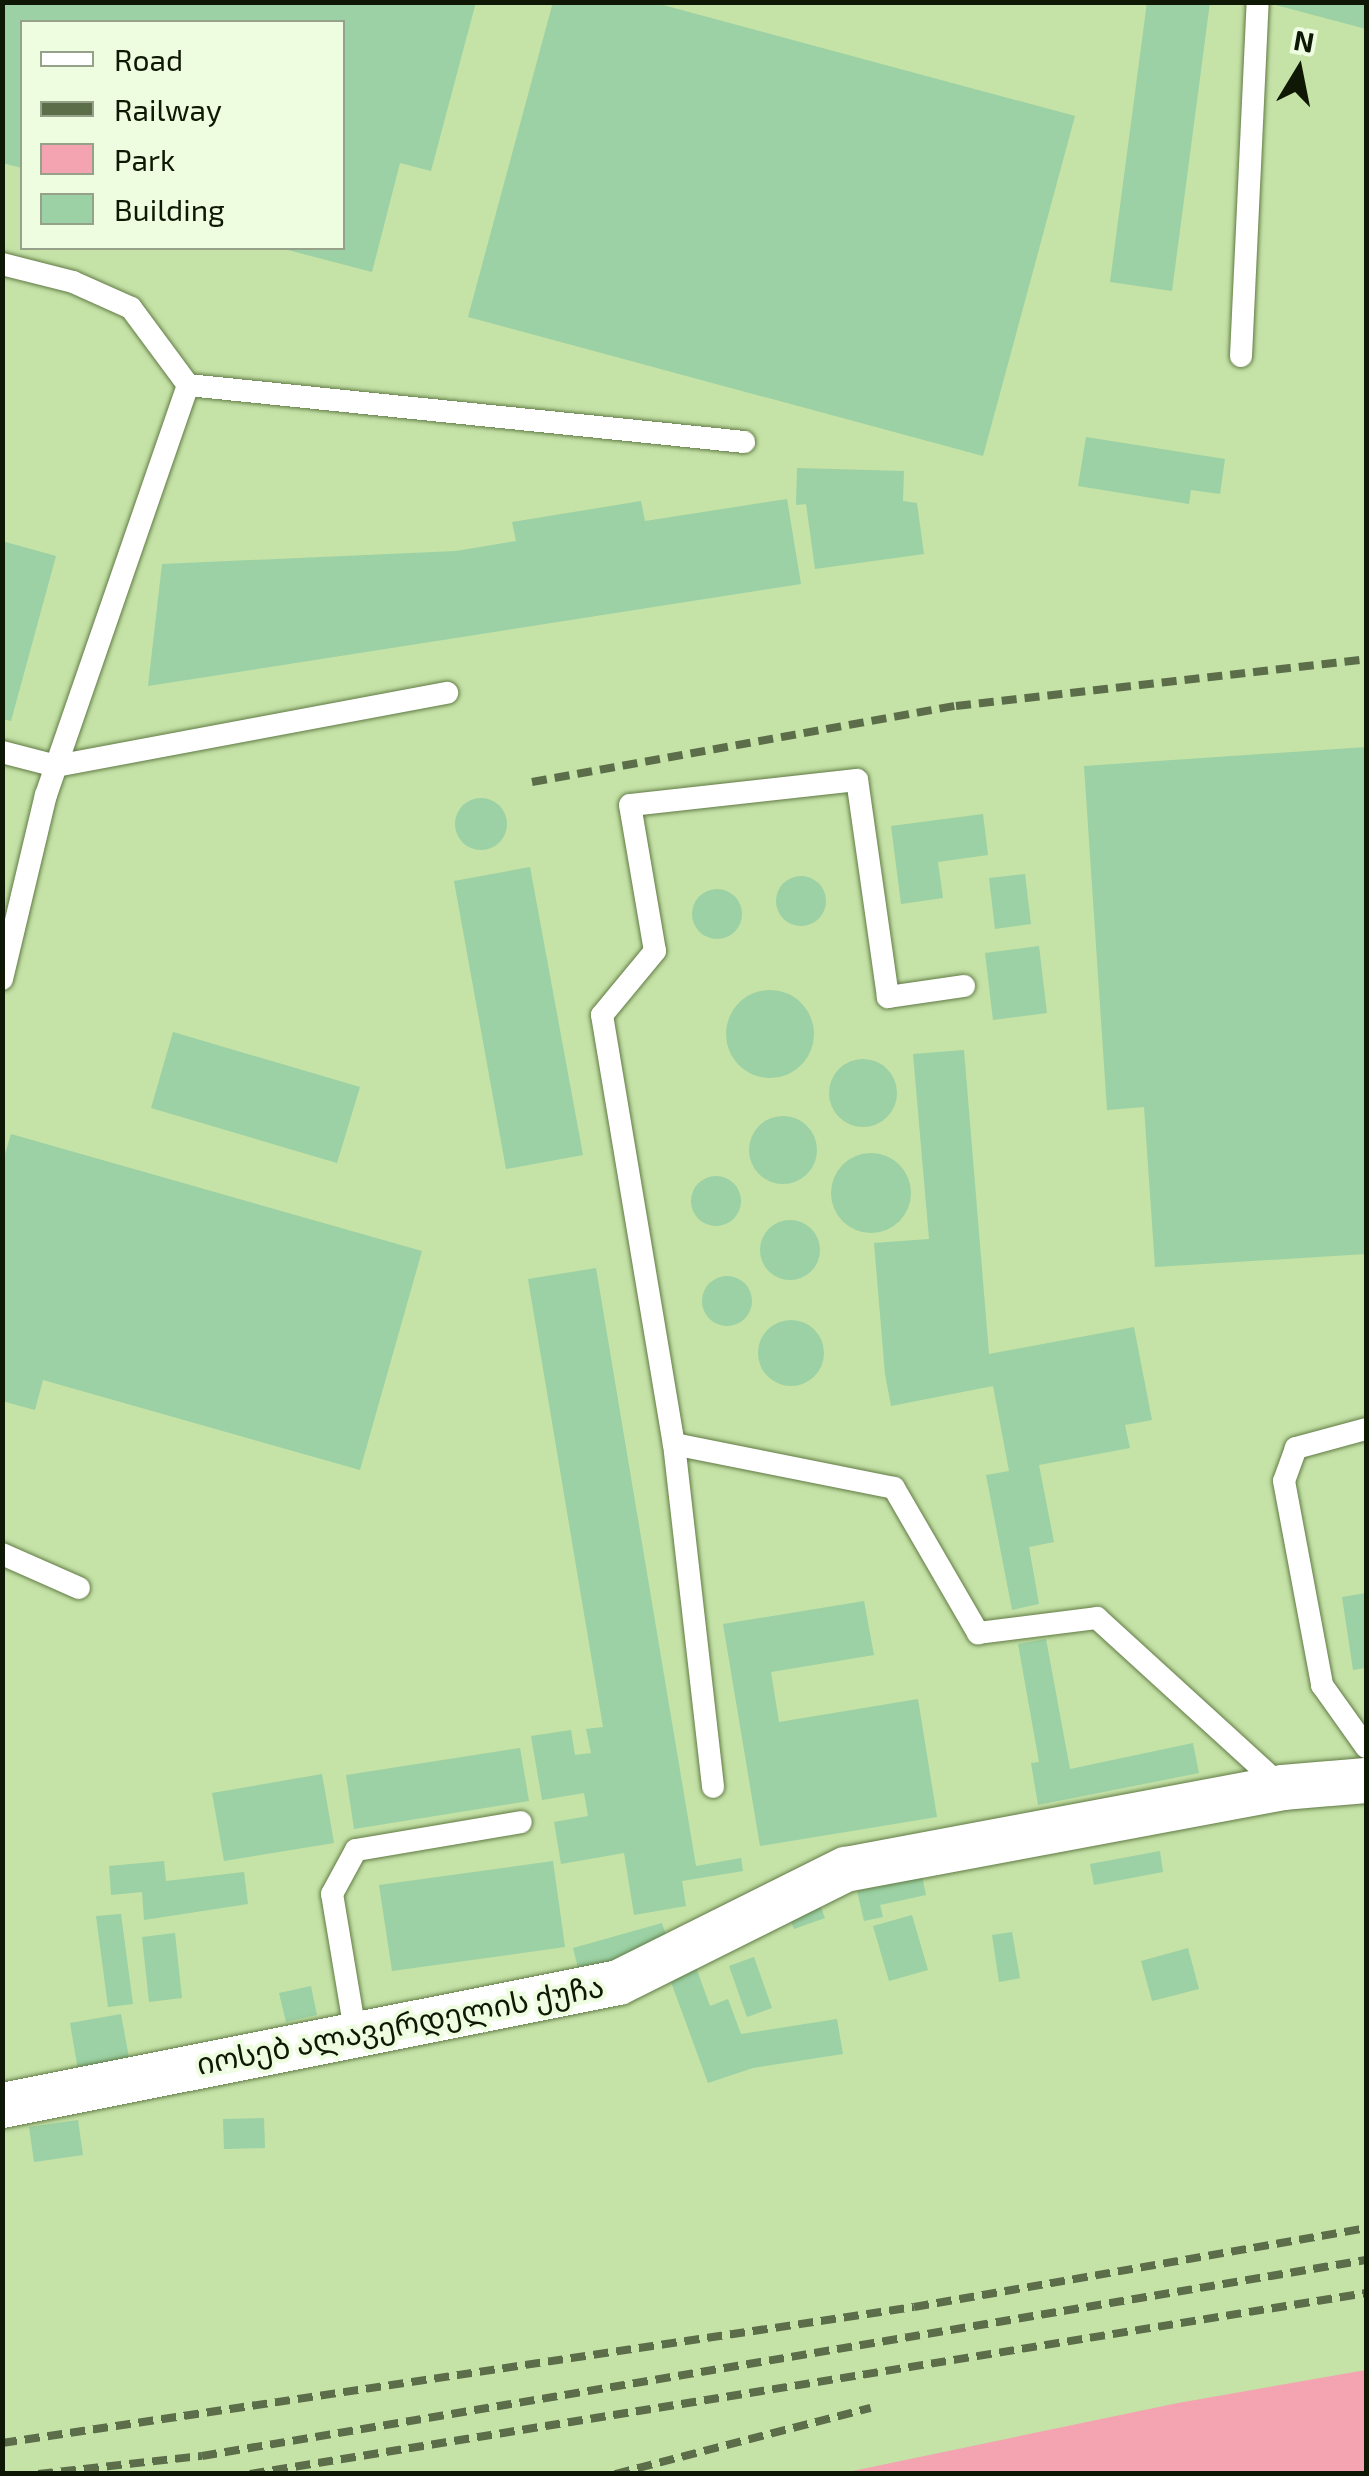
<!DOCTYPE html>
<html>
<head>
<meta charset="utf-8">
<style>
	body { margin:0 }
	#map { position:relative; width:1369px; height:2476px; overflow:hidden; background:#c5e2a7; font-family:"Exo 2","Noto Sans Georgian",sans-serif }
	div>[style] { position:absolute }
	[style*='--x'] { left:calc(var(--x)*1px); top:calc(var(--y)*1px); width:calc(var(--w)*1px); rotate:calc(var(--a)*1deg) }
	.green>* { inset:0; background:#f4a3b0 }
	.building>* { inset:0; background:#9bd1a4 }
	.round { border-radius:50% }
	.roads { filter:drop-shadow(0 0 2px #617b45) drop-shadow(0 0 2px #617b45) }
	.service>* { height:22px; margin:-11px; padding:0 11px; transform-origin:11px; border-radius:11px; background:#fff }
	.minor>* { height:45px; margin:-22.5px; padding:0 22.5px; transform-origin:22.5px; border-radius:22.5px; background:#fff }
	.rail>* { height:8px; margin-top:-4px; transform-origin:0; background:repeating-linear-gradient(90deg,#5c6e49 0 15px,transparent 0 23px) }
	span { translate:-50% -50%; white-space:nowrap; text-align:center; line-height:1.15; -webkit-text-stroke:8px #eefde0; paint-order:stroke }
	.street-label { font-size:30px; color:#0f1804 }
	.frame { position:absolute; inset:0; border:5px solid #0f1804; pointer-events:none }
	.legend { position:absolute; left:20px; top:20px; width:325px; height:230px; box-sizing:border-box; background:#eefde0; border:2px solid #95a188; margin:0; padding:12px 18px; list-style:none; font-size:30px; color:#0f1804 }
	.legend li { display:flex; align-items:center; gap:20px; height:50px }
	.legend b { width:50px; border:2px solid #95a188 }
	.north { position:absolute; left:1249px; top:20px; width:100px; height:100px; -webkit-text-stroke:8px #eefde0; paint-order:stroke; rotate:10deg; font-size:28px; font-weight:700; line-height:40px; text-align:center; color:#0f1804 }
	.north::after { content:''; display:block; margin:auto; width:35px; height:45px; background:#0f1804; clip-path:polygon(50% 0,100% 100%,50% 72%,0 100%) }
</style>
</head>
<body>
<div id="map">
	<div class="green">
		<i style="clip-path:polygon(1366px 2370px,1366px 2473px,843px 2473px,1178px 2403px)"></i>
	</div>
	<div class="building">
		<i style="clip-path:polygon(2px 2px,476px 2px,431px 171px,400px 163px,372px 272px,284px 249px,342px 248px,342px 22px,22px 22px,22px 168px,2px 163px)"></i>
		<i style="clip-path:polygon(553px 2px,652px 2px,1075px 116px,983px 456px,468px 317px)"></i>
		<i style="clip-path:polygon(1147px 2px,1210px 2px,1172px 291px,1110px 282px)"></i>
		<i style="clip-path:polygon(1272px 2px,1366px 2px,1366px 29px,1272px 4px)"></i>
		<i style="clip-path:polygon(1086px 437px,1225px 459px,1220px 494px,1191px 490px,1189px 504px,1078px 486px)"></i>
		<i style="clip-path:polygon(797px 468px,904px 471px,903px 501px,917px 503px,924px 554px,815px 569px,806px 504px,796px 505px)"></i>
		<i style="clip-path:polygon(787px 499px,801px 584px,148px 686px,162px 564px,456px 551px,516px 541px,512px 522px,641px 501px,645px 521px)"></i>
		<i style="clip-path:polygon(2px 541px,56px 556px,11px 721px,2px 719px)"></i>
		<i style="clip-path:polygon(1366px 747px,1366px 1254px,1155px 1267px,1144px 1107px,1107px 1110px,1084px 766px)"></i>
		<i class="round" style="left:455px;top:798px;width:52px;height:52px"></i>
		<i style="clip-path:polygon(983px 814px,988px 855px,938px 862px,943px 898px,901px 904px,891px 826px)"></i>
		<i style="clip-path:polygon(530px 867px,583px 1155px,506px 1169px,454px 881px)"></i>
		<i style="clip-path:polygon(1025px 874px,1031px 924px,995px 929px,989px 878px)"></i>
		<i class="round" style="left:776px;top:876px;width:50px;height:50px"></i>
		<i class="round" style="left:692px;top:889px;width:50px;height:50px"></i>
		<i style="clip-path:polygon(1039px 946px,1047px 1013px,993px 1020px,985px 953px)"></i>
		<i class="round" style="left:726px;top:990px;width:88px;height:88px"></i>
		<i style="clip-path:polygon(173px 1032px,360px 1087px,337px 1163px,151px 1108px)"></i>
		<i style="clip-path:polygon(964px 1050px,989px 1354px,1134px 1327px,1152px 1420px,1125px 1425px,1130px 1448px,1039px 1465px,1054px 1542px,1029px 1547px,1039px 1604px,1012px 1610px,986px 1475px,1009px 1471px,993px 1386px,891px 1406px,885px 1374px,874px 1243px,929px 1239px,913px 1054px)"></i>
		<i class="round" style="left:829px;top:1059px;width:68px;height:68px"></i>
		<i class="round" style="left:749px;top:1116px;width:68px;height:68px"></i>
		<i style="clip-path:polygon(11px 1134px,422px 1251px,360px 1470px,43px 1380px,35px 1410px,2px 1401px,2px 1164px)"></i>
		<i class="round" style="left:831px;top:1153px;width:80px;height:80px"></i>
		<i class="round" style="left:691px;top:1176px;width:50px;height:50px"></i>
		<i class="round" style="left:760px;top:1220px;width:60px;height:60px"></i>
		<i style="clip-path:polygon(596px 1268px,696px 1866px,741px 1858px,743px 1871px,682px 1881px,686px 1906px,634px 1915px,624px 1853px,561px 1864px,554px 1822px,588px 1816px,584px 1793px,542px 1800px,531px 1736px,571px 1730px,575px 1755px,591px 1753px,586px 1729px,603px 1727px,528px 1279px)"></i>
		<i class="round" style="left:702px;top:1276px;width:50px;height:50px"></i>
		<i class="round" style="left:758px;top:1320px;width:66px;height:66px"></i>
		<i style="clip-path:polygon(1366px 1593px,1366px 1668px,1353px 1670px,1342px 1597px)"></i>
		<i style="clip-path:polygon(864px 1601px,874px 1655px,771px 1672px,779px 1722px,918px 1699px,937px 1817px,760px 1846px,723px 1624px)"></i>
		<i style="clip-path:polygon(1046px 1639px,1070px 1769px,1193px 1743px,1199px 1773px,1038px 1805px,1031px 1763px,1039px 1762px,1018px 1644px)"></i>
		<i style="clip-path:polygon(520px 1748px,529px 1801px,354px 1829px,346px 1775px)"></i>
		<i style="clip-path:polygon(322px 1774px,334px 1843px,224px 1861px,212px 1793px)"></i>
		<i style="clip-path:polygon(1160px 1851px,1163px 1872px,1094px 1885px,1090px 1864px)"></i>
		<i style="clip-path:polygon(164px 1861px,166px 1881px,244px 1872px,248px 1904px,144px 1920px,142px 1892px,111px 1895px,109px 1866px)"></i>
		<i style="clip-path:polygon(553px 1861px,565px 1947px,392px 1971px,379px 1885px)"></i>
		<i style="clip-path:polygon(922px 1876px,926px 1895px,880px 1905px,883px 1917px,864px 1921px,857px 1891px)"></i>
		<i style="clip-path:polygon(818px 1900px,825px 1918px,794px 1929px,787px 1912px)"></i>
		<i style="clip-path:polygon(121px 1914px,133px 2004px,108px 2007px,96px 1916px)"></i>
		<i style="clip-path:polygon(912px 1915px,928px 1970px,889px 1981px,873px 1926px)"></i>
		<i style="clip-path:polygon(662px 1923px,668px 1941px,580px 1976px,573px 1948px)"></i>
		<i style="clip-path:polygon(1012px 1932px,1020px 1978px,999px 1982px,992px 1935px)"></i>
		<i style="clip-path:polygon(175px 1933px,182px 1998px,149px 2002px,142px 1937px)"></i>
		<i style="clip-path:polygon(1188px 1948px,1199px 1989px,1152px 2001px,1141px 1961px)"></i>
		<i style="clip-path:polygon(754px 1957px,772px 2008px,747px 2017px,729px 1966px)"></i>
		<i style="clip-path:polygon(694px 1962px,710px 2006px,728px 1999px,741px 2034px,837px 2019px,843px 2054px,753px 2068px,708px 2083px,667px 1971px)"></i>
		<i style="clip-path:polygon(311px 1986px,317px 2015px,286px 2022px,279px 1993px)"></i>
		<i style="clip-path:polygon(121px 2014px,132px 2074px,80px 2082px,70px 2023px)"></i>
		<i style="clip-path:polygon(264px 2118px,265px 2148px,224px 2149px,223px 2119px)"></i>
		<i style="clip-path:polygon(78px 2120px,83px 2155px,34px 2162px,29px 2127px)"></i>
	</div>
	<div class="roads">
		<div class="service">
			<i style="--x:2;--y:264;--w:73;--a:14.2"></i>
			<i style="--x:73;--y:282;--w:64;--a:24.1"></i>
			<i style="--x:131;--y:308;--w:96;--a:53.5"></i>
			<i style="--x:1241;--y:356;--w:354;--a:-87.3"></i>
			<i style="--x:2;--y:752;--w:56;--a:14.5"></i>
			<i style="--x:56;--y:766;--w:398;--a:-10.6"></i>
			<i style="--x:2;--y:979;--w:189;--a:-76.6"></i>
			<i style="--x:46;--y:795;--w:434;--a:-70.9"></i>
			<i style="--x:188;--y:385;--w:559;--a:5.85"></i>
			<i style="--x:964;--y:986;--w:77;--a:171.8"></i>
			<i style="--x:888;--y:997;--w:219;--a:-98.1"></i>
			<i style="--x:857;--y:780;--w:228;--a:173.7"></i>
			<i style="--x:630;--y:805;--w:148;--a:80.3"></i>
			<i style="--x:655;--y:951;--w:83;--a:129.6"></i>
			<i style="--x:602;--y:1015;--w:435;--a:80.5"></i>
			<i style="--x:674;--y:1444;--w:224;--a:11.3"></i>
			<i style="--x:894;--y:1488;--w:168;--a:59.9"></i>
			<i style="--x:978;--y:1633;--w:120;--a:-7.2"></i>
			<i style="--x:1097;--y:1618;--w:251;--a:42.4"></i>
			<i style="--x:1366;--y:1429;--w:73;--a:164.8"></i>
			<i style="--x:1296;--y:1448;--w:35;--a:110"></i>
			<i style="--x:1284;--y:1481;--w:208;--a:79.4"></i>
			<i style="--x:1322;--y:1685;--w:76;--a:54.6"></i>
			<i style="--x:674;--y:1444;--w:345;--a:83.5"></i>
			<i style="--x:2;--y:1554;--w:84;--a:23.8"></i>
			<i style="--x:356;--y:2037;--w:145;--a:-99.5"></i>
			<i style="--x:332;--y:1894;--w:50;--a:-61.4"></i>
			<i style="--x:356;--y:1850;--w:167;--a:-9.6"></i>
		</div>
		<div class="minor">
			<i style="--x:2;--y:2105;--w:628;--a:-11.29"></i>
			<i style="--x:618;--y:1982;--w:254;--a:-26.5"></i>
			<i style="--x:845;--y:1869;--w:445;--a:-10.6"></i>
			<i style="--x:1282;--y:1787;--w:84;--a:-4.8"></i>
		</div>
	</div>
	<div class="rail">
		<i style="--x:532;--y:782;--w:431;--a:-10.2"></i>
		<i style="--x:956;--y:706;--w:413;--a:-6.5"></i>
		<i style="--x:2;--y:2443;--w:922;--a:-8.48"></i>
		<i style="--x:914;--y:2307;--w:459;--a:-9.9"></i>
		<i style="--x:38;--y:2474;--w:165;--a:-6.3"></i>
		<i style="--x:202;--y:2456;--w:1180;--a:-9.56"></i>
		<i style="--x:250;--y:2474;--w:1131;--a:-9.21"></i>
		<i style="--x:615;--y:2474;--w:264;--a:-14.5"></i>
	</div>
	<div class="street-label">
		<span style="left:400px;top:2024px;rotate:-11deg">იოსებ ალავერდელის ქუჩა</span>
	</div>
	<div class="frame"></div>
	<ul class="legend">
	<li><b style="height:12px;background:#fff"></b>Road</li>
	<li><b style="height:12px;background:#5c6e49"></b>Railway</li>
	<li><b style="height:28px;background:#f4a3b0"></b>Park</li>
	<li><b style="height:28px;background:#9bd1a4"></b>Building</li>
	</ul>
	<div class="north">N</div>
</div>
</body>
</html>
